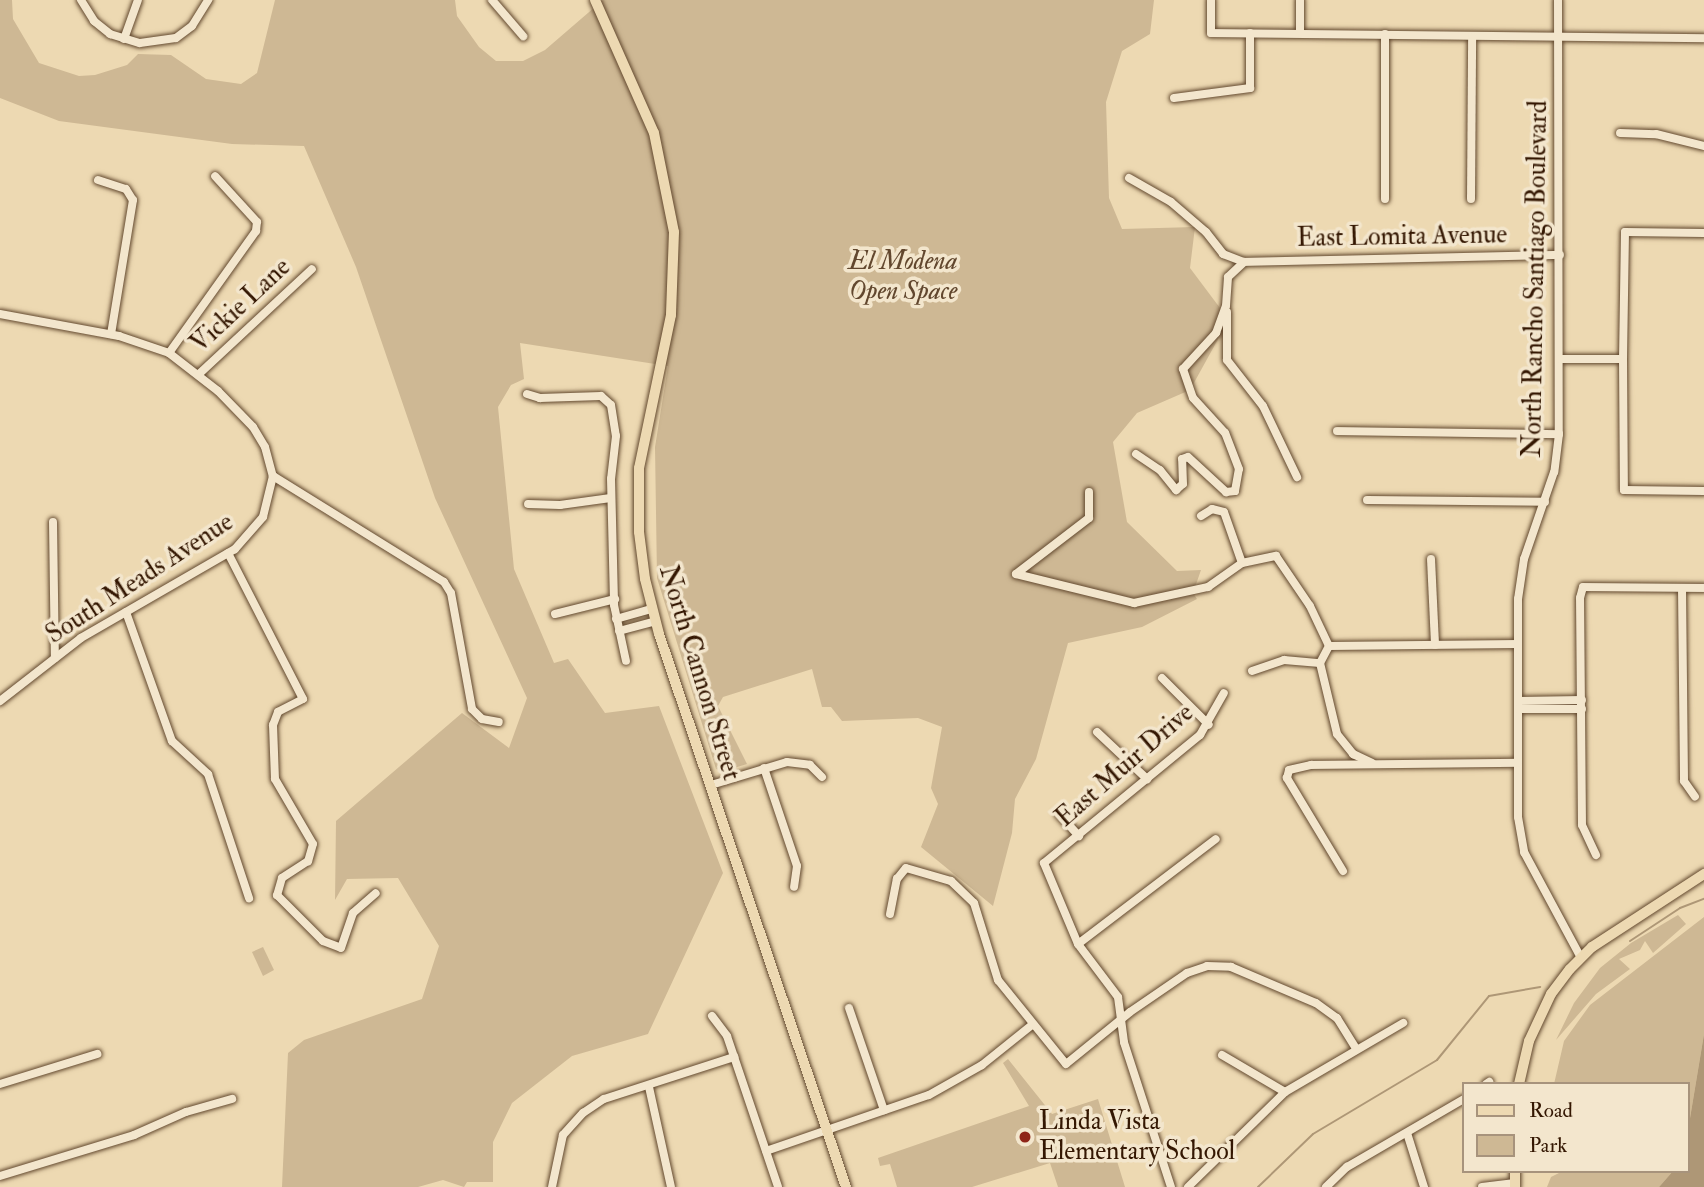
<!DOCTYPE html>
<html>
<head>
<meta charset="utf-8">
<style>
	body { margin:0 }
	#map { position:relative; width:1704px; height:1187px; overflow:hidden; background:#edd9b2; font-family:"IM FELL Double Pica",serif }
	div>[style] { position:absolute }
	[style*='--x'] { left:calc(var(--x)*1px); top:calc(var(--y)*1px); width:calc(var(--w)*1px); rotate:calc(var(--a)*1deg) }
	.green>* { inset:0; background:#ceb894 }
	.water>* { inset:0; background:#ae9776 }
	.stream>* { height:2px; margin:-1px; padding:0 1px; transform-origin:1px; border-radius:1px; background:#ae9776 }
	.roads { filter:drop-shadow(0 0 2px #62482e) drop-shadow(0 0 2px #62482e) }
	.minor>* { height:8px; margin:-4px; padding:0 4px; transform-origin:4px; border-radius:4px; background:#f3e6cd }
	.major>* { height:10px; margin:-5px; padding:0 5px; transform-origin:5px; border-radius:5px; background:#edd9b2 }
	.dots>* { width:19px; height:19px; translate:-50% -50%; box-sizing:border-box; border:4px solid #f3e6cd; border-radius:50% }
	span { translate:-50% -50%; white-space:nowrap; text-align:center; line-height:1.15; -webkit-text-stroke:7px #f3e6cd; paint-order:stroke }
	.street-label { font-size:26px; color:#341702 }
	.park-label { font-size:26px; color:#62472e; font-style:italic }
	.poi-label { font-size:26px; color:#341702 }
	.left { translate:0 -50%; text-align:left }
	.legend { position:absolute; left:1462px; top:1082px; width:228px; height:91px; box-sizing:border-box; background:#f3e6cd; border:2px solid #a7937c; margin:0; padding:9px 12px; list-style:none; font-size:21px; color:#341702 }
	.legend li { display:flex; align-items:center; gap:14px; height:35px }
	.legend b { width:35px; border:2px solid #a7937c }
</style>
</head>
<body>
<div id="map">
	<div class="green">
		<i style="clip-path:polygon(0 0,12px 0,13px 19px,39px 63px,79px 76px,95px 75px,127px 65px,138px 54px,171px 55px,206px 79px,241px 84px,257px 73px,275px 0,455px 0,457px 16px,479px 47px,496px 61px,523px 61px,545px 50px,603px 0,1154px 0,1150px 34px,1122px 51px,1106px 102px,1109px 198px,1122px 229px,1195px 227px,1190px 268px,1220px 308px,1222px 332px,1190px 390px,1137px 413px,1113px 442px,1127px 522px,1177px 571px,1201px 570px,1193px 593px,1197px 599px,1142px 627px,1068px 643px,1036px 759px,1015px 799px,1012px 833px,993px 906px,921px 847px,938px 804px,931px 788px,942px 727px,918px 718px,842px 721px,831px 707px,822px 707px,812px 669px,723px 697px,718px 706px,747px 764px,724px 771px,716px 769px,657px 578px,655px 447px,668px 366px,520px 343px,524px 379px,511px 385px,498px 407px,514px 569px,554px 663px,568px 659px,605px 713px,659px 706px,723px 873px,648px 1034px,572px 1056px,512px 1103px,493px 1142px,493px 1182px,467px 1182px,464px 1187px,443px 1180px,418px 1187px,282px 1187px,288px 1053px,304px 1040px,422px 999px,439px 946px,398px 878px,347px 879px,335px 900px,336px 821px,462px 713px,509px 748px,527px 698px,435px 498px,356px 267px,304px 146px,232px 144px,59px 121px,0 98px)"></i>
		<i style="clip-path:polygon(1678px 915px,1686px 924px,1653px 953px,1645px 941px,1640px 950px,1619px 959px,1630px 969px,1596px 994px,1556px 1040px,1574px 1003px,1600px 968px,1631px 943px)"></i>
		<i style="clip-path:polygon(1704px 917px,1704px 1034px,1688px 1130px,1688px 1084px,1554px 1084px,1564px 1041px,1590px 1005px)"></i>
		<i style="clip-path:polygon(263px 947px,274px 970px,263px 976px,252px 952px)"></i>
		<i style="clip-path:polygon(1008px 1059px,1052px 1114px,1098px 1099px,1125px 1187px,1058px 1187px,1050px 1163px,972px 1187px,897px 1187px,890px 1164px,880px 1166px,878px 1158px,1029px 1106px,1003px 1063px)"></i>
		<i style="clip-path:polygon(1563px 1171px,1673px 1171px,1659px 1187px,1547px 1187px,1551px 1177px)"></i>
	</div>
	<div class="water">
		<i style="clip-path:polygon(1704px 1034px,1704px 1187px,1659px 1187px,1673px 1171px,1688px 1171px,1688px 1130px)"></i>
	</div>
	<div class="stream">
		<i style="--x:1630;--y:941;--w:60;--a:-33.4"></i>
		<i style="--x:1680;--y:908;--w:26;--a:-21"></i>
		<i style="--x:1258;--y:1187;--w:76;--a:-43.9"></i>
		<i style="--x:1313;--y:1134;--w:144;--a:-30.8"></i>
		<i style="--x:1437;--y:1060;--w:82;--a:-50.9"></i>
		<i style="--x:1489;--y:996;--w:52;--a:-10"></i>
	</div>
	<div class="roads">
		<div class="minor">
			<i style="--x:81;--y:0;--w:25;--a:58"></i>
			<i style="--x:94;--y:21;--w:21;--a:39"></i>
			<i style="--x:110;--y:34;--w:31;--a:17"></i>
			<i style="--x:140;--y:43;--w:36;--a:-8"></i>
			<i style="--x:176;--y:38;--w:20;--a:-37"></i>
			<i style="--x:192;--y:26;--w:31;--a:-58"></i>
			<i style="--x:492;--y:0;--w:48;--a:49.3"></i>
			<i style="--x:1211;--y:0;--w:33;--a:90"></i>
			<i style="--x:1211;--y:33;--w:493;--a:0.6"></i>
			<i style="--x:1300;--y:0;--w:33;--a:90"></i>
			<i style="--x:1558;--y:0;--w:434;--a:89.9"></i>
			<i style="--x:1559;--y:434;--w:38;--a:97"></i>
			<i style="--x:1554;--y:472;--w:92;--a:109"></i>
			<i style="--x:1524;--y:559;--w:40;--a:98.5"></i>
			<i style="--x:1518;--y:599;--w:218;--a:90"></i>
			<i style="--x:1518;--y:817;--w:36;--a:80"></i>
			<i style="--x:1524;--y:852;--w:120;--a:61.7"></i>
			<i style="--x:1385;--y:34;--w:165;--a:90"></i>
			<i style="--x:124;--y:39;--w:41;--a:-70.3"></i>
			<i style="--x:1174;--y:98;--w:77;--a:-7.5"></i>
			<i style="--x:1250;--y:88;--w:55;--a:-90"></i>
			<i style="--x:1620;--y:133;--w:36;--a:2"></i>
			<i style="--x:1656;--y:134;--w:49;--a:14"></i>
			<i style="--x:1129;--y:178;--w:48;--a:29.7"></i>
			<i style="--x:1171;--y:202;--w:46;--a:40.6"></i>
			<i style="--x:1206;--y:232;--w:28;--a:52"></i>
			<i style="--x:1223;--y:254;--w:22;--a:21"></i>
			<i style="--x:1244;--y:262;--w:316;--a:-1.3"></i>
			<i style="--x:98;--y:180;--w:29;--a:18"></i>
			<i style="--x:126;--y:189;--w:13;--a:58"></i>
			<i style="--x:133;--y:200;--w:136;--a:99.3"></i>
			<i style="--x:1471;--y:199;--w:162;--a:-89.6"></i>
			<i style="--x:1704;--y:233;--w:79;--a:-179.3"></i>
			<i style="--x:1625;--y:232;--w:127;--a:90.9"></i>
			<i style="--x:1623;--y:359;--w:131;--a:89.6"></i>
			<i style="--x:1624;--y:490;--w:80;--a:0.7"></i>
			<i style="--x:1227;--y:312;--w:48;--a:90"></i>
			<i style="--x:1227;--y:360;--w:58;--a:52"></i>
			<i style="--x:1263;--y:406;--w:79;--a:64.4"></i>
			<i style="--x:0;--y:314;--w:121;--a:10.5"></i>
			<i style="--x:119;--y:336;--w:53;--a:18.8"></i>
			<i style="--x:169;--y:353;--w:62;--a:37.8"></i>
			<i style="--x:218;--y:391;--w:50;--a:45.8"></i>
			<i style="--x:253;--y:427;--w:23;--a:59"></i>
			<i style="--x:265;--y:447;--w:30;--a:75"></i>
			<i style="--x:273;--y:476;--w:42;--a:103.7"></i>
			<i style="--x:263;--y:517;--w:43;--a:131.2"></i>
			<i style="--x:235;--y:549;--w:178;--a:150"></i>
			<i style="--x:81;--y:638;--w:103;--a:142.1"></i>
			<i style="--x:169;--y:353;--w:150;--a:-54.5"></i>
			<i style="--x:256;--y:231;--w:9;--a:-84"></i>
			<i style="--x:257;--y:222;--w:62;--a:-132.4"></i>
			<i style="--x:1560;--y:359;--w:63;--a:0"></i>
			<i style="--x:199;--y:374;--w:154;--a:-42.9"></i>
			<i style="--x:527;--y:394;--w:14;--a:17"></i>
			<i style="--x:540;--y:398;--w:61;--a:-1.9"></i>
			<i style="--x:601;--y:396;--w:13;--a:42"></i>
			<i style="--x:611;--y:405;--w:31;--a:81"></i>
			<i style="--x:616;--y:436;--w:43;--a:96.6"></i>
			<i style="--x:611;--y:479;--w:126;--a:88.6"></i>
			<i style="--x:614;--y:605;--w:57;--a:77.9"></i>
			<i style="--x:1337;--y:431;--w:222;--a:0.8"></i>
			<i style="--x:1136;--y:454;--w:29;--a:34"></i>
			<i style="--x:1160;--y:470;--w:26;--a:51"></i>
			<i style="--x:1176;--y:490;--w:9;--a:-41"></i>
			<i style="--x:1183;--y:484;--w:25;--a:-92"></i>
			<i style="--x:1182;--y:459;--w:6;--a:-18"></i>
			<i style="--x:1188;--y:457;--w:52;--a:42.6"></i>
			<i style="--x:1226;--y:492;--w:9;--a:-6"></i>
			<i style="--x:1235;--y:491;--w:22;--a:-80"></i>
			<i style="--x:1239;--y:469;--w:39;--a:-111"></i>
			<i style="--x:1225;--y:433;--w:47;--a:-132.4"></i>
			<i style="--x:1193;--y:398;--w:31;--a:-109"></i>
			<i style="--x:1183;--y:369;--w:49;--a:-47.5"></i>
			<i style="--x:1216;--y:333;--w:29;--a:-70"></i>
			<i style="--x:1226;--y:306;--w:29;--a:-86"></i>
			<i style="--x:1228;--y:277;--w:22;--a:-43"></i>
			<i style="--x:273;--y:476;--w:201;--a:31.8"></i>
			<i style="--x:444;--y:582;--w:13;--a:58"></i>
			<i style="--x:451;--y:593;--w:118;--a:79.7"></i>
			<i style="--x:472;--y:709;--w:14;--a:45"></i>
			<i style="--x:482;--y:719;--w:17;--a:10"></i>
			<i style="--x:1089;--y:492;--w:26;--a:90"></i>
			<i style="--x:1089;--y:518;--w:92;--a:142.5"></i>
			<i style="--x:1016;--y:574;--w:122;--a:13.8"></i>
			<i style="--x:1134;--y:603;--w:76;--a:-12.2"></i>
			<i style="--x:1208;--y:587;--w:42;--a:-35.2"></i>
			<i style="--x:1242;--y:563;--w:35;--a:-12"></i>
			<i style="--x:1276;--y:556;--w:60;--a:55.8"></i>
			<i style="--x:1310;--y:606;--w:44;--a:64.6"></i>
			<i style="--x:1367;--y:500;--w:178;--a:0.6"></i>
			<i style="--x:528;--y:504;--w:32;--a:2"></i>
			<i style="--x:560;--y:505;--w:51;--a:-7.8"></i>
			<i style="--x:1201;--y:516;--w:13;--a:-32"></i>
			<i style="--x:1212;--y:509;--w:12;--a:14"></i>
			<i style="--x:1224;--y:512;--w:54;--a:70.6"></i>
			<i style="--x:53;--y:522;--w:136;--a:89.2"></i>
			<i style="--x:228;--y:553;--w:164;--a:62.8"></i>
			<i style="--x:303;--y:699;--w:28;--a:153"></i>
			<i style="--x:278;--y:712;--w:14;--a:111"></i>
			<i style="--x:273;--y:725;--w:54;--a:87.9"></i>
			<i style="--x:275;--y:779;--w:75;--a:59.7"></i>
			<i style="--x:313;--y:844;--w:18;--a:106"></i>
			<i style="--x:308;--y:861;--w:31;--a:147"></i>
			<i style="--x:282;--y:878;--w:18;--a:106"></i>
			<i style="--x:277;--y:895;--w:65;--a:45"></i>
			<i style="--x:323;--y:941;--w:19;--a:21"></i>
			<i style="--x:341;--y:948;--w:37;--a:-71"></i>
			<i style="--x:353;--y:913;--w:30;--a:-41"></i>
			<i style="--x:1431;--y:559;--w:86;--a:87.3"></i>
			<i style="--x:1682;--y:588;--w:193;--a:89.4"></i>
			<i style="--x:1684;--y:781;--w:19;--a:55"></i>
			<i style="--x:126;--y:612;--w:137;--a:70.4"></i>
			<i style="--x:172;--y:741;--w:49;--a:42.5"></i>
			<i style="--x:208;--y:774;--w:131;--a:71.7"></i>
			<i style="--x:555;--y:614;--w:62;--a:-14"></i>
			<i style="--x:616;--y:619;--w:37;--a:-16"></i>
			<i style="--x:619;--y:631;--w:38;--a:-15"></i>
			<i style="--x:1329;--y:646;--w:189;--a:-0.6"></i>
			<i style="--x:1329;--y:646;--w:19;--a:118"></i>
			<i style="--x:1320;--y:663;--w:73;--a:76.5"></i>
			<i style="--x:1337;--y:734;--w:26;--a:51"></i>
			<i style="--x:1353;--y:754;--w:21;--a:25"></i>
			<i style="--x:1252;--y:671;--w:34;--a:-19"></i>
			<i style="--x:1284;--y:660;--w:36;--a:5"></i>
			<i style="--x:1162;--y:678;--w:66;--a:45"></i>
			<i style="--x:1518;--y:701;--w:64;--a:-0.9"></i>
			<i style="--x:1518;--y:709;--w:64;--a:0"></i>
			<i style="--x:1097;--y:732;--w:69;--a:43.2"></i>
			<i style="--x:764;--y:768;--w:103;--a:71.4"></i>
			<i style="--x:797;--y:866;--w:21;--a:98"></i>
			<i style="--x:711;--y:785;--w:79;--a:-16.8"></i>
			<i style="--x:787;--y:762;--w:23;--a:7"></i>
			<i style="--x:810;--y:765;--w:17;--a:45"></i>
			<i style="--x:1059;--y:814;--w:30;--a:48"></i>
			<i style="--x:1596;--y:855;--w:33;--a:-115"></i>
			<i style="--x:1582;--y:825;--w:227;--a:-90.5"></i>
			<i style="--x:1580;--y:598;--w:11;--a:-75"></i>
			<i style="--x:1583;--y:587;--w:121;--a:0.5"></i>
			<i style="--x:1343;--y:871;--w:109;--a:-121.1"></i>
			<i style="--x:1287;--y:778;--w:8;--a:-76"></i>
			<i style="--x:1289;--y:770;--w:23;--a:-13"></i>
			<i style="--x:1311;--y:765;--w:207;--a:-0.6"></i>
			<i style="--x:890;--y:914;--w:36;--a:-79"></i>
			<i style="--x:897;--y:879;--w:14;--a:-51"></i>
			<i style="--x:906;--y:868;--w:47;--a:16.1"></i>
			<i style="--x:951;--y:881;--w:32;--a:44"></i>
			<i style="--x:974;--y:903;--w:81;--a:72.7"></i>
			<i style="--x:998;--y:980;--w:108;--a:51"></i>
			<i style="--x:1066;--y:1064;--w:82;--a:-39.1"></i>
			<i style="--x:1130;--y:1012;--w:69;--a:-34.4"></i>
			<i style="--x:1187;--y:973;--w:21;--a:-19"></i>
			<i style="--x:1207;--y:966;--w:24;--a:2"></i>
			<i style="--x:1231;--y:967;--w:92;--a:23"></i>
			<i style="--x:1316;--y:1003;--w:26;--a:36"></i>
			<i style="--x:1337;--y:1018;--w:36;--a:58"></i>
			<i style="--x:1078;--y:944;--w:173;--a:-37.3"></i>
			<i style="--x:849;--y:1008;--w:108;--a:71.1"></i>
			<i style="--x:712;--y:1016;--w:25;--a:53"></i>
			<i style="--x:727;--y:1036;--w:159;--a:71.3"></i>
			<i style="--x:1222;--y:1055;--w:73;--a:30.4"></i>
			<i style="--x:0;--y:1084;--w:102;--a:-17.2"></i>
			<i style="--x:1486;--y:1084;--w:4;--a:-34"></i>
			<i style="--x:649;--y:1087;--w:102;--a:77.6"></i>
			<i style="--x:1407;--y:1133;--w:57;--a:72.5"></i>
			<i style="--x:766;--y:1151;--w:172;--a:-19"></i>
			<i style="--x:929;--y:1095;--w:61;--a:-29.5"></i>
			<i style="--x:982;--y:1065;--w:65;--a:-38.8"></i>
			<i style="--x:0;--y:1176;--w:140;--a:-17"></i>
			<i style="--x:134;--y:1135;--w:57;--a:-23.9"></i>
			<i style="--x:186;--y:1112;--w:48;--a:-15.8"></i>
			<i style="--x:552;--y:1187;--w:53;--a:-78.1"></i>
			<i style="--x:563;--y:1135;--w:30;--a:-48"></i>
			<i style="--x:583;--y:1113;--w:25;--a:-34"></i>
			<i style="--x:604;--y:1099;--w:137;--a:-17.9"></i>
			<i style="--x:1171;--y:1187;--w:152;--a:-108"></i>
			<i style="--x:1124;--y:1042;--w:45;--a:-97.6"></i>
			<i style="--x:1118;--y:997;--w:66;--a:-127"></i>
			<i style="--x:1078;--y:944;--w:88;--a:-112.8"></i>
			<i style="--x:1044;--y:863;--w:202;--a:-39.4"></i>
			<i style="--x:1200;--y:735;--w:48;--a:-60.3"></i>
			<i style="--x:1188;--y:1187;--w:136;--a:-44.4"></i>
			<i style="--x:1285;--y:1092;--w:137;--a:-30.3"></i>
			<i style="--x:1326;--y:1187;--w:29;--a:-44"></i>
			<i style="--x:1347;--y:1167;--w:135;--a:-30.2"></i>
			<i style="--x:1482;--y:1187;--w:33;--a:-7"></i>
		</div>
		<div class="major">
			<i style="--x:595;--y:0;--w:145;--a:66.1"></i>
			<i style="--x:654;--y:133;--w:101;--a:78.6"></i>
			<i style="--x:674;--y:232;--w:83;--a:92.1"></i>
			<i style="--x:671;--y:315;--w:156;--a:101.8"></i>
			<i style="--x:639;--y:468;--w:64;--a:90"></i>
			<i style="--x:639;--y:532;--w:47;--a:82.7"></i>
			<i style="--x:645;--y:579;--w:57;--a:75.7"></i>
			<i style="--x:659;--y:634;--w:584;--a:71.32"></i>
			<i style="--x:1519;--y:1084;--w:44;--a:-76.9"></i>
			<i style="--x:1529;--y:1041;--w:52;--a:-64.9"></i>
			<i style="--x:1551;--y:994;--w:31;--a:-53"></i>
			<i style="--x:1570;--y:969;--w:31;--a:-45"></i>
			<i style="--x:1592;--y:947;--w:134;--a:-33.1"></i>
			<i style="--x:1515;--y:1187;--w:16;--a:-90"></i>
		</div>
	</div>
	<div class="dots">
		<i style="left:1025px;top:1137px;background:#8f2418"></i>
	</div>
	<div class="street-label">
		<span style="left:1402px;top:237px;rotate:-1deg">East Lomita Avenue</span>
		<span style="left:1536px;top:279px;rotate:-89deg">North Rancho Santiago Boulevard</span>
		<span style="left:241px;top:306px;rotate:-43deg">Vickie Lane</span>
		<span style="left:140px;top:579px;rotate:-33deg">South Meads Avenue</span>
		<span style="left:699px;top:673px;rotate:73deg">North Cannon Street</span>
		<span style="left:1125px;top:766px;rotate:-41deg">East Muir Drive</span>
	</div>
	<div class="park-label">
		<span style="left:903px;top:277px">El Modena<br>Open Space</span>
	</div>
	<div class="poi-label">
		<span class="left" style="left:1039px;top:1137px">Linda Vista<br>Elementary School</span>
	</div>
	<ul class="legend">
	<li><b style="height:9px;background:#edd9b2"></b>Road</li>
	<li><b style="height:19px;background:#ceb894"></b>Park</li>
	</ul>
</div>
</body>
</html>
